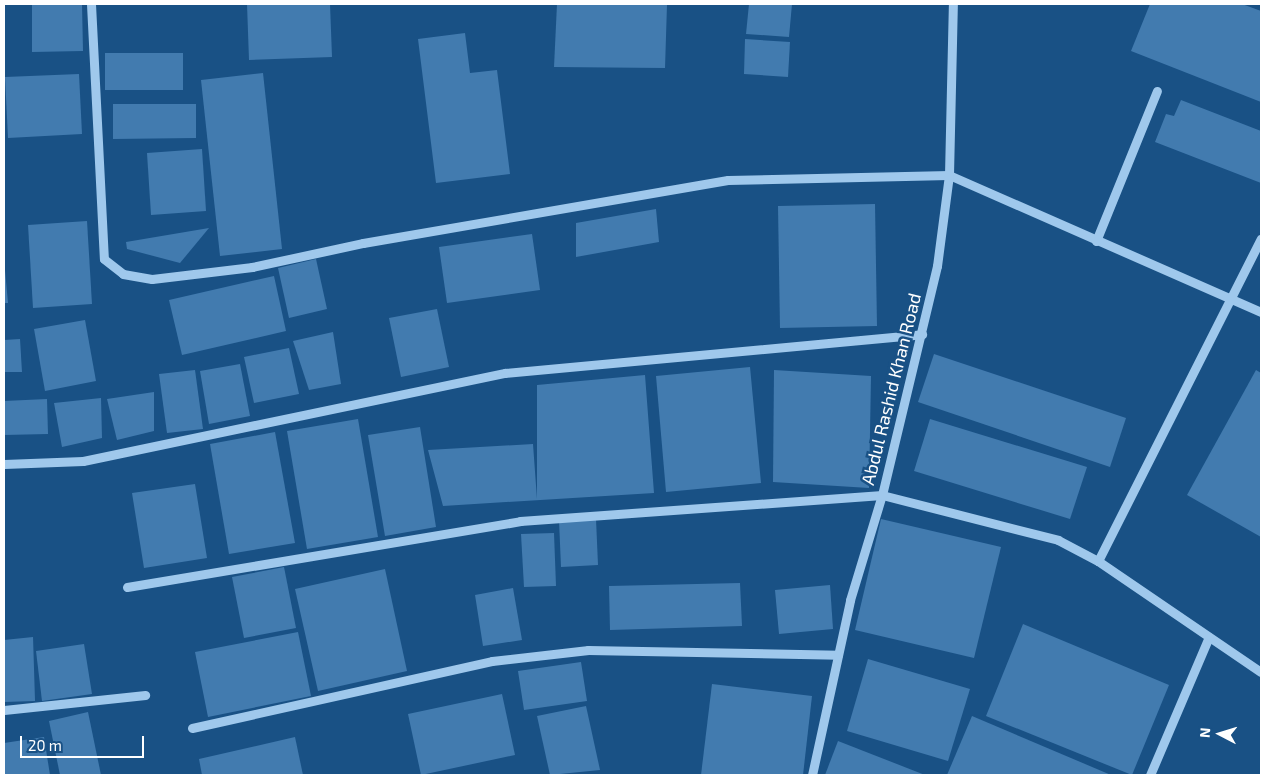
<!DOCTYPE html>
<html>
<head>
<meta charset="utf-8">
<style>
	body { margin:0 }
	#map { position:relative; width:1265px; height:779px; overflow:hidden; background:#195185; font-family:"Exo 2",sans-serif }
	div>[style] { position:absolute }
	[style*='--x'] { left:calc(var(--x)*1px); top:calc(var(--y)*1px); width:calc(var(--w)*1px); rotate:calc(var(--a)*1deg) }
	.building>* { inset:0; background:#427baf }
	.minor>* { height:9px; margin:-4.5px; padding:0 4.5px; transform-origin:4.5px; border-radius:4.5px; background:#9fc8ec }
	span { translate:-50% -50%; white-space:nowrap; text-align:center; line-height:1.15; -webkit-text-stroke:5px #195185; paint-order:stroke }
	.street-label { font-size:18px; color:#fff }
	.frame { position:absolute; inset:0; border:5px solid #fff; pointer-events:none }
	.north { position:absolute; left:1195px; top:709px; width:50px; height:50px; -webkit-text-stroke:4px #195185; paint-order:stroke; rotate:275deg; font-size:14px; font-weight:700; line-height:20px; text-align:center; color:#fff }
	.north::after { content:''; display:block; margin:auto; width:18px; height:22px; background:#fff; clip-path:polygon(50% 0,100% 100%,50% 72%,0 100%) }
	.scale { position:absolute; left:20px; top:736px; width:124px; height:22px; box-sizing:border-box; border:2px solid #fff; border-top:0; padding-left:6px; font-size:15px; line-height:18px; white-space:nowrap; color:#fff; -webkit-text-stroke:4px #195185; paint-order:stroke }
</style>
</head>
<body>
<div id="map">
	<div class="building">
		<i style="clip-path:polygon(32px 4px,82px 4px,83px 51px,32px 52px)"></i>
		<i style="clip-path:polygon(247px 4px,330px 4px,332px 57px,249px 60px)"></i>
		<i style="clip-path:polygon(557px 4px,667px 4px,665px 68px,554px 67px)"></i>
		<i style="clip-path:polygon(749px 4px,792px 4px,789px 37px,746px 34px)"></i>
		<i style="clip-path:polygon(1150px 4px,1242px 4px,1261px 11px,1261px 102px,1131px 51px)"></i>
		<i style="clip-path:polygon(465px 33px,470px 73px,497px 70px,510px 174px,436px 183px,418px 39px)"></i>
		<i style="clip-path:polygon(745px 39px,790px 42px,788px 77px,744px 74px)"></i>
		<i style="clip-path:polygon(105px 53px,183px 53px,183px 90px,105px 90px)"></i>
		<i style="clip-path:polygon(263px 73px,282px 249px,220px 256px,201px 80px)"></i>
		<i style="clip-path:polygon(79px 74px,82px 134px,8px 138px,5px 77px)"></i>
		<i style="clip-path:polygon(1181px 100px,1261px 131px,1261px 183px,1155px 142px,1166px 114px,1174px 116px)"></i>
		<i style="clip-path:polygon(113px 104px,196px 104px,196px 138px,113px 139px)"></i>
		<i style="clip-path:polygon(202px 149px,206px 211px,151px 215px,147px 153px)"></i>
		<i style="clip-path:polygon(875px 204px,877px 326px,780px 328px,778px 206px)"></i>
		<i style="clip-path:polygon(656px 209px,659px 242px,576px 257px,576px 223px)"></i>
		<i style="clip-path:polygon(87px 221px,92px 304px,33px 308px,28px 225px)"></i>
		<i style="clip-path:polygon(209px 228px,180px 263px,127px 249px,126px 242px)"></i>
		<i style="clip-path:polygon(532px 234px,540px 290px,447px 303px,439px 247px)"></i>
		<i style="clip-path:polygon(4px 259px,8px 303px,4px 303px)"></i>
		<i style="clip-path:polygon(316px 259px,327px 309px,289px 318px,278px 268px)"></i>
		<i style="clip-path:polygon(274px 276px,286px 331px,182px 355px,169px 300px)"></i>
		<i style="clip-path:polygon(437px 309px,449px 367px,401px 377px,389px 318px)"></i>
		<i style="clip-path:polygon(85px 320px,96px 381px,45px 391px,34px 329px)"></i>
		<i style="clip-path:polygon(333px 332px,341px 384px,309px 390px,293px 341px)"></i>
		<i style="clip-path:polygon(20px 339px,22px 372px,4px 372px,4px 340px)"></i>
		<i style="clip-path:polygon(289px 348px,299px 394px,254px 403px,244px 357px)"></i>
		<i style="clip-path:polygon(934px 354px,1126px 418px,1110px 467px,918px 402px)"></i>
		<i style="clip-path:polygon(240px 364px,250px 416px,209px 424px,200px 371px)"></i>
		<i style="clip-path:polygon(750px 367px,761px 483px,666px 492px,656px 376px)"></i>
		<i style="clip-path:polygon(195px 370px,203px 429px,167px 433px,159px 374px)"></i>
		<i style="clip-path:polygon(774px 370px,871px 376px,869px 488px,773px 482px)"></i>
		<i style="clip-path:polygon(1256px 370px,1261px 373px,1261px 537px,1187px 495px)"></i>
		<i style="clip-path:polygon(645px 375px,654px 493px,443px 506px,428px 450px,533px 444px,537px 499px,537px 385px)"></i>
		<i style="clip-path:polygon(154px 392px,154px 431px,117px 440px,107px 399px)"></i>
		<i style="clip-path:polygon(101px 398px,102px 438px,62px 447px,54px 403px)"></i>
		<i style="clip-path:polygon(47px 399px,48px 434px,4px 435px,4px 401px)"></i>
		<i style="clip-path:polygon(358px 419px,378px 537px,307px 549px,287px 431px)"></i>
		<i style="clip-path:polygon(930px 419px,1087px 467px,1070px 519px,914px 471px)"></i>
		<i style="clip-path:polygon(420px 427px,436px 527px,385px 536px,368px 435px)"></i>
		<i style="clip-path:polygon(275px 432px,295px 543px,229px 554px,210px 444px)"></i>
		<i style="clip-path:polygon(195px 484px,207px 558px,144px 568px,132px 493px)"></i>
		<i style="clip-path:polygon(596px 519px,598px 565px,561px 567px,559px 520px)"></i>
		<i style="clip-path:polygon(881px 519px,1001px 547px,974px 658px,855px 630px)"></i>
		<i style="clip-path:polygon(554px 533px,556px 586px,524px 587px,521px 534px)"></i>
		<i style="clip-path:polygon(284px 567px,296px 628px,244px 638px,232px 577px)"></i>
		<i style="clip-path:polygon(385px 569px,407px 671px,318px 691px,295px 589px)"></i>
		<i style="clip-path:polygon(740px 583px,742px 626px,610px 630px,609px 586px)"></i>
		<i style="clip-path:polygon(830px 585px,833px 629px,779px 634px,775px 590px)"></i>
		<i style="clip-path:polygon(513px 588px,522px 640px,483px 646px,475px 595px)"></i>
		<i style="clip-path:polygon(1023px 624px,1169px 685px,1132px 775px,986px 716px)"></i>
		<i style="clip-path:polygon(298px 632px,311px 696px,208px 717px,195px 652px)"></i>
		<i style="clip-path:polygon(33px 637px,35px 701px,4px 702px,4px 640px)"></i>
		<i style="clip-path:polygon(84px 644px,92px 694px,42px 701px,36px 651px)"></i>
		<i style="clip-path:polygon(868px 659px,970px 689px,948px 761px,847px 731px)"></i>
		<i style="clip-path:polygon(581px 662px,587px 701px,524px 710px,518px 671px)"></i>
		<i style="clip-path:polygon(712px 684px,812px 696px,803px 775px,701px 775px)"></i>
		<i style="clip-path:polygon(502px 694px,515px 755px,421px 775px,408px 714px)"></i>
		<i style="clip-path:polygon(586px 706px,600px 770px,550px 775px,537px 716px)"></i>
		<i style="clip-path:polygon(88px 712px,101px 775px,60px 775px,49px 721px)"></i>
		<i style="clip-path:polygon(972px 716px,1111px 775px,947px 775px)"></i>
		<i style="clip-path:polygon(44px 737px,50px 775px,4px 775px,4px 743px)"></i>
		<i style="clip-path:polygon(295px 737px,303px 775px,202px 775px,199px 759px)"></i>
		<i style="clip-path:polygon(838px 741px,925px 775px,825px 775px)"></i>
	</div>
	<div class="minor">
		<i style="--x:91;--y:4;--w:255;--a:87.1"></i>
		<i style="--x:104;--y:259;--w:24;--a:38"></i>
		<i style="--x:123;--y:274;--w:29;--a:10"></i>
		<i style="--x:152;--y:279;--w:101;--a:-6.8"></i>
		<i style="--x:252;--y:267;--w:114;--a:-12.2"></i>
		<i style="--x:363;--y:243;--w:370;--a:-9.8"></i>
		<i style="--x:728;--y:180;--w:221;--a:-1.3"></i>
		<i style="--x:949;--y:175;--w:341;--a:23.7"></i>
		<i style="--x:1096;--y:241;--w:162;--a:-67.9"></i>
		<i style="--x:4;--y:464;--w:79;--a:-2.2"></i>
		<i style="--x:83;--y:461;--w:431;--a:-11.8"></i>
		<i style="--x:505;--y:373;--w:419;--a:-5.3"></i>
		<i style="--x:1098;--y:561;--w:361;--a:-63.2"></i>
		<i style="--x:127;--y:587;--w:399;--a:-9.5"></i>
		<i style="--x:520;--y:521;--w:363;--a:-4.1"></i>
		<i style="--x:882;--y:495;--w:182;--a:14.3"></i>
		<i style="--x:1058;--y:540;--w:45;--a:27.7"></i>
		<i style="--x:1098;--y:561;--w:197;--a:34.3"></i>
		<i style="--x:4;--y:710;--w:142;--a:-6.1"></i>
		<i style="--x:192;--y:728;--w:307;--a:-12.6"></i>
		<i style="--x:492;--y:661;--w:97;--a:-6.5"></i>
		<i style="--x:588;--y:650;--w:250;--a:1.1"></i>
		<i style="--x:812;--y:775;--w:179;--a:-77.7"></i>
		<i style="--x:850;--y:600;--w:110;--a:-73.1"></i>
		<i style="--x:882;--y:495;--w:236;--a:-76.5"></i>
		<i style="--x:937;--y:266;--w:92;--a:-82.5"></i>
		<i style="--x:949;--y:175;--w:171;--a:-88.7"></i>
		<i style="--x:1150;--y:775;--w:150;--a:-66.9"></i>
	</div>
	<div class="street-label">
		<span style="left:891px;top:389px;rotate:-76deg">Abdul Rashid Khan Road</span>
	</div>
	<div class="frame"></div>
	<div class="north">N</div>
	<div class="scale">20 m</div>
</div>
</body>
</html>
